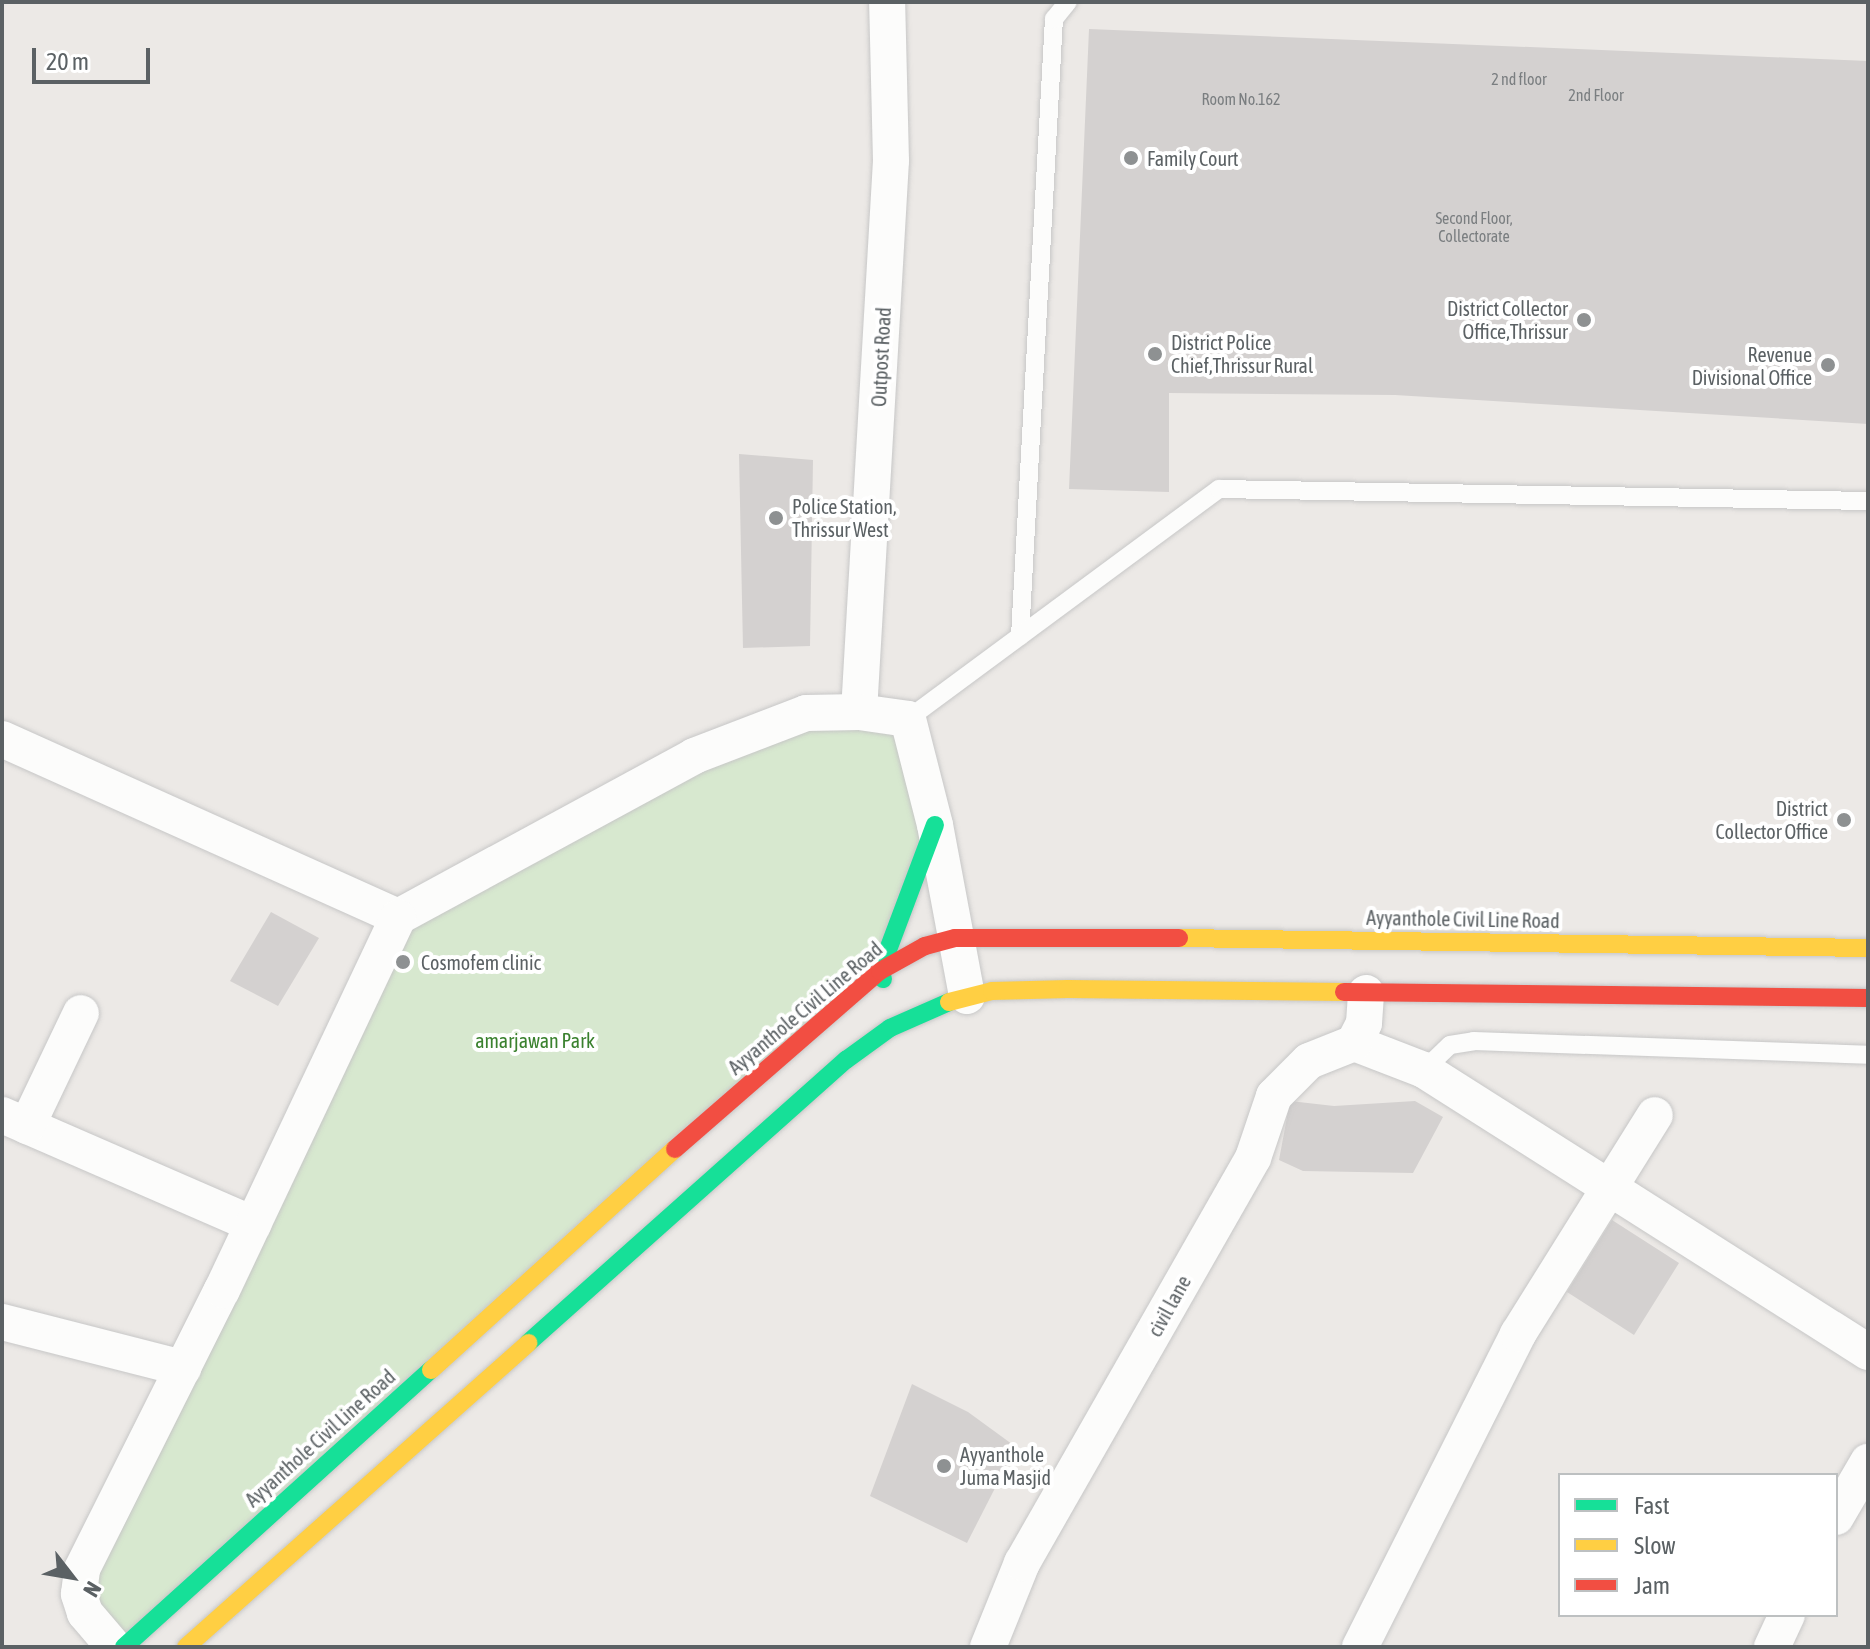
<!DOCTYPE html>
<html>
<head>
<meta charset="utf-8">
<style>
	body { margin:0 }
	#map { position:relative; width:1870px; height:1649px; overflow:hidden; background:#ece9e6; font-family:"Asap Condensed",sans-serif }
	div>[style] { position:absolute }
	[style*='--x'] { left:calc(var(--x)*1px); top:calc(var(--y)*1px); width:calc(var(--w)*1px); rotate:calc(var(--a)*1deg) }
	.green>* { inset:0; background:#d7e8cf }
	.building>* { inset:0; background:#d4d1d0 }
	.roads { filter:drop-shadow(0 0 2px #c7c7c7) drop-shadow(0 0 2px #c7c7c7) }
	.lane>* { height:18px; margin:-9px; padding:0 9px; transform-origin:9px; border-radius:9px; background:#fcfcfb }
	.street>* { height:36px; margin:-18px; padding:0 18px; transform-origin:18px; border-radius:18px; background:#fcfcfb }
	.fast>* { height:18px; margin:-9px; padding:0 9px; transform-origin:9px; border-radius:9px; background:#16e098 }
	.slow>* { height:18px; margin:-9px; padding:0 9px; transform-origin:9px; border-radius:9px; background:#ffcf43 }
	.jam>* { height:18px; margin:-9px; padding:0 9px; transform-origin:9px; border-radius:9px; background:#f24e42 }
	.dots>* { width:22px; height:22px; translate:-50% -50%; box-sizing:border-box; border:4px solid #fff; border-radius:50% }
	span { translate:-50% -50%; white-space:nowrap; text-align:center; line-height:1.15; -webkit-text-stroke:8px #fff; paint-order:stroke }
	.number-label { font-size:16px; color:#7a7e80 }
	.number-label span { -webkit-text-stroke-width:0 }
	.poi-label { font-size:20px; color:#5b6164 }
	.left { translate:0 -50%; text-align:left }
	.right { translate:-100% -50%; text-align:right }
	.street-label { font-size:20px; color:#5b6164 }
	.park-label { font-size:20px; color:#3a812e }
	.frame { position:absolute; inset:0; border:4px solid #5b6164; pointer-events:none }
	.legend { position:absolute; left:1558px; top:1473px; width:280px; height:144px; box-sizing:border-box; background:#fff; border:2px solid #bdc0c1; margin:0; padding:10px 14px; list-style:none; font-size:24px; color:#5b6164 }
	.legend li { display:flex; align-items:center; gap:16px; height:40px }
	.legend b { width:40px; border:2px solid #bdc0c1 }
	.north { position:absolute; left:32px; top:1537px; width:80px; height:80px; -webkit-text-stroke:6px #fff; paint-order:stroke; rotate:121deg; font-size:22px; font-weight:700; line-height:32px; text-align:center; color:#5b6164 }
	.north::after { content:''; display:block; margin:auto; width:28px; height:36px; background:#5b6164; clip-path:polygon(50% 0,100% 100%,50% 72%,0 100%) }
	.scale { position:absolute; left:32px; top:48px; width:118px; height:36px; box-sizing:border-box; border:4px solid #5b6164; border-top:0; padding-left:10px; font-size:24px; line-height:28px; white-space:nowrap; color:#5b6164; -webkit-text-stroke:6px #fff; paint-order:stroke }
</style>
</head>
<body>
<div id="map">
	<div class="green">
		<i style="clip-path:polygon(806px 713px,905px 719px,932px 824px,878px 967px,119px 1647px,83px 1570px,399px 918px)"></i>
	</div>
	<div class="building">
		<i style="clip-path:polygon(1089px 29px,1868px 61px,1868px 424px,1395px 395px,1169px 393px,1169px 492px,1069px 489px)"></i>
		<i style="clip-path:polygon(739px 454px,813px 460px,810px 646px,743px 648px)"></i>
		<i style="clip-path:polygon(271px 912px,319px 938px,278px 1006px,230px 981px)"></i>
		<i style="clip-path:polygon(1290px 1101px,1334px 1106px,1415px 1101px,1443px 1117px,1413px 1173px,1303px 1171px,1279px 1160px)"></i>
		<i style="clip-path:polygon(1612px 1220px,1679px 1263px,1634px 1335px,1567px 1292px)"></i>
		<i style="clip-path:polygon(912px 1384px,968px 1412px,1016px 1447px,967px 1543px,870px 1496px)"></i>
	</div>
	<div class="roads">
		<div class="lane">
			<i style="--x:1020;--y:636;--w:618;--a:-86.85"></i>
			<i style="--x:1054;--y:19;--w:22;--a:-51"></i>
			<i style="--x:908;--y:719;--w:387;--a:-36.5"></i>
			<i style="--x:1219;--y:489;--w:649;--a:1.06"></i>
			<i style="--x:1424;--y:1070;--w:36;--a:-44"></i>
			<i style="--x:1450;--y:1045;--w:24;--a:-9"></i>
			<i style="--x:1474;--y:1041;--w:394;--a:2"></i>
		</div>
		<div class="street">
			<i style="--x:859;--y:712;--w:552;--a:-86.68"></i>
			<i style="--x:891;--y:161;--w:159;--a:-91.4"></i>
			<i style="--x:2;--y:739;--w:434;--a:24.2"></i>
			<i style="--x:398;--y:917;--w:337;--a:-28.5"></i>
			<i style="--x:694;--y:756;--w:120;--a:-21"></i>
			<i style="--x:806;--y:713;--w:53;--a:-1.1"></i>
			<i style="--x:859;--y:712;--w:49;--a:8.1"></i>
			<i style="--x:908;--y:719;--w:109;--a:75.7"></i>
			<i style="--x:935;--y:825;--w:174;--a:79.4"></i>
			<i style="--x:1354;--y:1043;--w:75;--a:21.1"></i>
			<i style="--x:1424;--y:1070;--w:526;--a:32.42"></i>
			<i style="--x:2;--y:1115;--w:274;--a:23.5"></i>
			<i style="--x:27;--y:1126;--w:125;--a:-64.5"></i>
			<i style="--x:2;--y:1322;--w:187;--a:14.3"></i>
			<i style="--x:1836;--y:1517;--w:64;--a:-59.8"></i>
			<i style="--x:114;--y:1647;--w:45;--a:-130.5"></i>
			<i style="--x:85;--y:1613;--w:20;--a:-108"></i>
			<i style="--x:79;--y:1594;--w:25;--a:-83"></i>
			<i style="--x:82;--y:1569;--w:312;--a:-63.4"></i>
			<i style="--x:222;--y:1290;--w:412;--a:-64.7"></i>
			<i style="--x:988;--y:1647;--w:91;--a:-68"></i>
			<i style="--x:1022;--y:1563;--w:466;--a:-60.3"></i>
			<i style="--x:1253;--y:1158;--w:65;--a:-71.3"></i>
			<i style="--x:1274;--y:1096;--w:49;--a:-45"></i>
			<i style="--x:1309;--y:1061;--w:48;--a:-21.8"></i>
			<i style="--x:1354;--y:1043;--w:22;--a:-63"></i>
			<i style="--x:1364;--y:1023;--w:30;--a:-86"></i>
			<i style="--x:1360;--y:1647;--w:351;--a:-63.2"></i>
			<i style="--x:1518;--y:1334;--w:258;--a:-58"></i>
			<i style="--x:1772;--y:1647;--w:35;--a:-65"></i>
		</div>
		<div class="fast">
			<i style="--x:883;--y:979;--w:9;--a:-111"></i>
			<i style="--x:880;--y:971;--w:156;--a:-69.4"></i>
			<i style="--x:528;--y:1343;--w:426;--a:-41.7"></i>
			<i style="--x:846;--y:1060;--w:54;--a:-36"></i>
			<i style="--x:890;--y:1028;--w:64;--a:-23.8"></i>
			<i style="--x:124;--y:1647;--w:413;--a:-42.1"></i>
		</div>
		<div class="slow">
			<i style="--x:1179;--y:938;--w:689;--a:0.83"></i>
			<i style="--x:949;--y:1002;--w:44;--a:-14.3"></i>
			<i style="--x:992;--y:991;--w:76;--a:-1.5"></i>
			<i style="--x:1068;--y:989;--w:276;--a:0.6"></i>
			<i style="--x:431;--y:1370;--w:329;--a:-42.2"></i>
			<i style="--x:186;--y:1647;--w:458;--a:-41.6"></i>
		</div>
		<div class="jam">
			<i style="--x:1344;--y:992;--w:524;--a:0.66"></i>
			<i style="--x:675;--y:1149;--w:271;--a:-41"></i>
			<i style="--x:880;--y:971;--w:51;--a:-29.1"></i>
			<i style="--x:925;--y:946;--w:31;--a:-15"></i>
			<i style="--x:955;--y:938;--w:224;--a:0"></i>
		</div>
	</div>
	<div class="dots">
		<i style="left:1131px;top:158px;background:#8e9192"></i>
		<i style="left:1584px;top:320px;background:#8e9192"></i>
		<i style="left:1155px;top:354px;background:#8e9192"></i>
		<i style="left:1828px;top:365px;background:#8e9192"></i>
		<i style="left:776px;top:518px;background:#8e9192"></i>
		<i style="left:1844px;top:820px;background:#8e9192"></i>
		<i style="left:403px;top:962px;background:#8e9192"></i>
		<i style="left:944px;top:1466px;background:#8e9192"></i>
	</div>
	<div class="number-label">
		<span style="left:1519px;top:79px">2 nd floor</span>
		<span style="left:1596px;top:95px">2nd Floor</span>
		<span style="left:1241px;top:99px">Room No.162</span>
		<span style="left:1474px;top:227px">Second Floor,<br>Collectorate</span>
	</div>
	<div class="poi-label">
		<span class="left" style="left:1147px;top:158px">Family Court</span>
		<span class="right" style="left:1568px;top:320px">District Collector<br>Office,Thrissur</span>
		<span class="left" style="left:1171px;top:354px">District Police<br>Chief,Thrissur Rural</span>
		<span class="right" style="left:1812px;top:366px">Revenue<br>Divisional Office</span>
		<span class="left" style="left:792px;top:518px">Police Station,<br>Thrissur West</span>
		<span class="right" style="left:1828px;top:820px">District<br>Collector Office</span>
		<span class="left" style="left:421px;top:962px">Cosmofem clinic</span>
		<span class="left" style="left:960px;top:1466px">Ayyanthole<br>Juma Masjid</span>
	</div>
	<div class="street-label">
		<span style="left:881px;top:357px;rotate:-87deg">Outpost Road</span>
		<span style="left:1463px;top:919px;rotate:1deg">Ayyanthole Civil Line Road</span>
		<span style="left:805px;top:1008px;rotate:-40deg">Ayyanthole Civil Line Road</span>
		<span style="left:1169px;top:1306px;rotate:-61deg">civil lane</span>
		<span style="left:320px;top:1438px;rotate:-42deg">Ayyanthole Civil Line Road</span>
	</div>
	<div class="park-label">
		<span style="left:535px;top:1040px">amarjawan Park</span>
	</div>
	<div class="frame"></div>
	<ul class="legend">
	<li><b style="height:10px;background:#16e098"></b>Fast</li>
	<li><b style="height:10px;background:#ffcf43"></b>Slow</li>
	<li><b style="height:10px;background:#f24e42"></b>Jam</li>
	</ul>
	<div class="north">N</div>
	<div class="scale">20 m</div>
</div>
</body>
</html>
